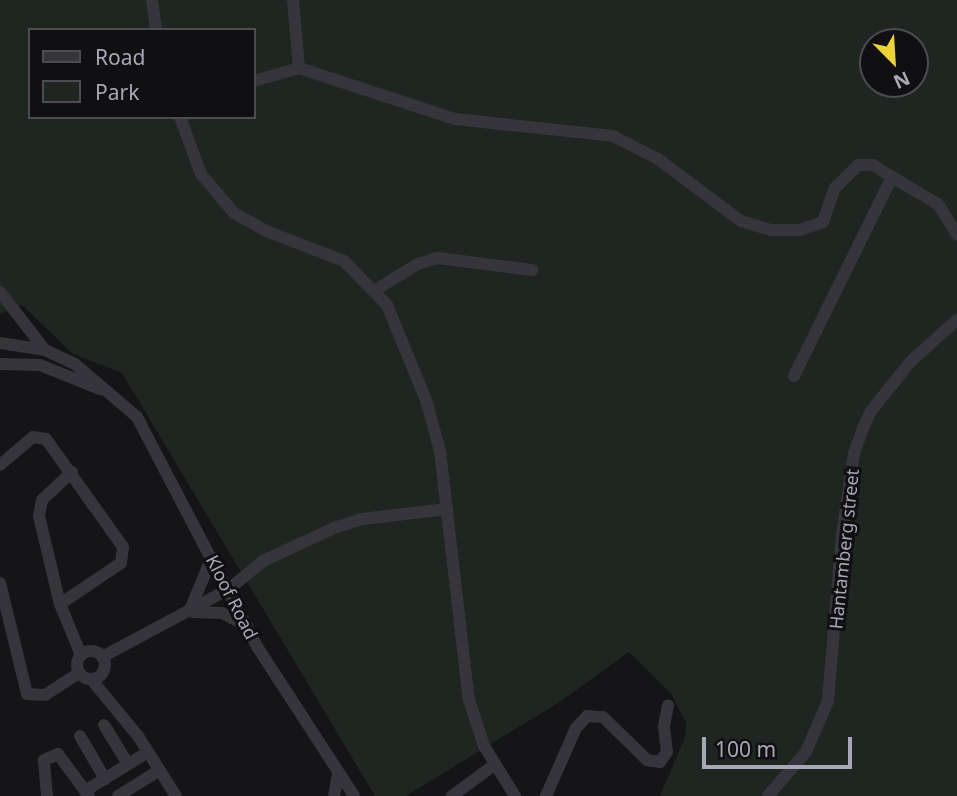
<!DOCTYPE html>
<html>
<head>
<meta charset="utf-8">
<style>
	body { margin:0 }
	#map { position:relative; width:957px; height:796px; overflow:hidden; background:#151416; font-family:"Noto Sans",sans-serif }
	div>[style] { position:absolute }
	[style*='--x'] { left:calc(var(--x)*1px); top:calc(var(--y)*1px); width:calc(var(--w)*1px); rotate:calc(var(--a)*1deg) }
	.green>* { inset:0; background:#1f2621 }
	.minor>* { height:12px; margin:-6px; padding:0 6px; transform-origin:6px; border-radius:6px; background:#36353b }
	.minor>.ring { margin:-6px; padding:0; box-sizing:content-box; background:none; border:12px solid #36353b; border-radius:50% }
	span { translate:-50% -50%; white-space:nowrap; text-align:center; line-height:1.15; -webkit-text-stroke:6px #100f11; paint-order:stroke }
	.street-label { font-size:18px; color:#a7a8b6 }
	.legend { position:absolute; left:28px; top:28px; width:228px; height:91px; box-sizing:border-box; background:#100f11; border:2px solid #4c4c53; margin:0; padding:9px 12px; list-style:none; font-size:21px; color:#a7a8b6 }
	.legend li { display:flex; align-items:center; gap:14px; height:35px }
	.legend b { width:35px; border:2px solid #4c4c53 }
	.north { position:absolute; left:859px; top:28px; width:70px; height:70px; box-sizing:border-box; background:#100f11; border:2px solid #4c4c53; border-radius:50%; rotate:156deg; font-size:19px; font-weight:700; line-height:28px; text-align:center; color:#a7a8b6 }
	.north::after { content:''; display:block; margin:auto; width:24px; height:32px; background:#ecd337; clip-path:polygon(50% 0,100% 100%,50% 72%,0 100%) }
	.scale { position:absolute; left:702px; top:737px; width:150px; height:32px; box-sizing:border-box; border:4px solid #a7a8b6; border-top:0; padding-left:9px; font-size:21px; line-height:24px; white-space:nowrap; color:#a7a8b6; -webkit-text-stroke:5px #100f11; paint-order:stroke }
</style>
</head>
<body>
<div id="map">
	<div class="green">
		<i style="clip-path:polygon(evenodd,0 0,957px 0,957px 796px,660px 796px,685px 737px,686px 723px,672px 695px,629px 652px,558px 703px,406px 796px,375px 796px,122px 373px,73px 354px,22px 305px,0 314px,0 0,30px 30px,254px 30px,254px 117px,30px 117px,30px 30px,0 0,873px 42px,915px 42px,915px 84px,873px 84px,873px 42px)"></i>
	</div>
	<div class="minor">
		<i style="--x:152;--y:0;--w:30;--a:82"></i>
		<i style="--x:293;--y:0;--w:68;--a:85"></i>
		<i style="--x:254;--y:81;--w:47;--a:-16.1"></i>
		<i style="--x:299;--y:68;--w:164;--a:18.1"></i>
		<i style="--x:455;--y:119;--w:159;--a:6.1"></i>
		<i style="--x:613;--y:136;--w:51;--a:27.1"></i>
		<i style="--x:658;--y:159;--w:104;--a:36.8"></i>
		<i style="--x:741;--y:221;--w:31;--a:17"></i>
		<i style="--x:771;--y:230;--w:29;--a:0"></i>
		<i style="--x:800;--y:230;--w:24;--a:-19"></i>
		<i style="--x:823;--y:222;--w:36;--a:-71"></i>
		<i style="--x:835;--y:188;--w:33;--a:-45"></i>
		<i style="--x:858;--y:165;--w:15;--a:0"></i>
		<i style="--x:873;--y:165;--w:22;--a:32"></i>
		<i style="--x:180;--y:117;--w:61;--a:69.8"></i>
		<i style="--x:201;--y:174;--w:51;--a:49.8"></i>
		<i style="--x:234;--y:213;--w:37;--a:29"></i>
		<i style="--x:266;--y:231;--w:84;--a:21"></i>
		<i style="--x:344;--y:261;--w:62;--a:45.7"></i>
		<i style="--x:387;--y:305;--w:103;--a:67.7"></i>
		<i style="--x:426;--y:400;--w:53;--a:74.6"></i>
		<i style="--x:440;--y:451;--w:251;--a:83.4"></i>
		<i style="--x:469;--y:700;--w:48;--a:71.9"></i>
		<i style="--x:484;--y:746;--w:59;--a:58.2"></i>
		<i style="--x:377;--y:289;--w:48;--a:-31.4"></i>
		<i style="--x:418;--y:264;--w:21;--a:-17"></i>
		<i style="--x:438;--y:258;--w:95;--a:7.3"></i>
		<i style="--x:0;--y:292;--w:73;--a:52.2"></i>
		<i style="--x:0;--y:343;--w:46;--a:8.8"></i>
		<i style="--x:45;--y:350;--w:33;--a:25"></i>
		<i style="--x:75;--y:364;--w:82;--a:40.5"></i>
		<i style="--x:137;--y:417;--w:261;--a:62.4"></i>
		<i style="--x:258;--y:648;--w:176;--a:57"></i>
		<i style="--x:0;--y:364;--w:40;--a:1.4"></i>
		<i style="--x:40;--y:365;--w:65;--a:21.8"></i>
		<i style="--x:794;--y:376;--w:222;--a:-63.8"></i>
		<i style="--x:892;--y:177;--w:53;--a:30.4"></i>
		<i style="--x:938;--y:204;--w:36;--a:58"></i>
		<i style="--x:0;--y:465;--w:43;--a:-40.3"></i>
		<i style="--x:33;--y:437;--w:13;--a:9"></i>
		<i style="--x:46;--y:439;--w:133;--a:54.5"></i>
		<i style="--x:123;--y:547;--w:16;--a:97"></i>
		<i style="--x:121;--y:563;--w:73;--a:146.1"></i>
		<i style="--x:72;--y:472;--w:41;--a:137"></i>
		<i style="--x:42;--y:500;--w:16;--a:101"></i>
		<i style="--x:39;--y:516;--w:90;--a:76.6"></i>
		<i style="--x:60;--y:604;--w:55;--a:67.6"></i>
		<i style="--x:0;--y:583;--w:114;--a:76.3"></i>
		<i style="--x:27;--y:694;--w:18;--a:3"></i>
		<i style="--x:45;--y:695;--w:40;--a:-32.9"></i>
		<i style="--x:190;--y:610;--w:57;--a:-67.5"></i>
		<i style="--x:193;--y:612;--w:29;--a:2"></i>
		<i style="--x:222;--y:613;--w:28;--a:27"></i>
		<i class="ring" style="left:77px;top:651px;width:16px;height:16px"></i>
		<i style="--x:102;--y:657;--w:144;--a:-28.2"></i>
		<i style="--x:229;--y:589;--w:44;--a:-39.5"></i>
		<i style="--x:263;--y:561;--w:78;--a:-24.9"></i>
		<i style="--x:334;--y:528;--w:29;--a:-18"></i>
		<i style="--x:362;--y:519;--w:86;--a:-6.7"></i>
		<i style="--x:91;--y:679;--w:74;--a:50.5"></i>
		<i style="--x:138;--y:736;--w:71;--a:57.7"></i>
		<i style="--x:104;--y:725;--w:46;--a:58.4"></i>
		<i style="--x:80;--y:736;--w:50;--a:59.8"></i>
		<i style="--x:85;--y:791;--w:74;--a:-31.8"></i>
		<i style="--x:47;--y:796;--w:36;--a:-95"></i>
		<i style="--x:44;--y:760;--w:15;--a:-23"></i>
		<i style="--x:58;--y:754;--w:52;--a:53.6"></i>
		<i style="--x:118;--y:796;--w:49;--a:-31.8"></i>
		<i style="--x:334;--y:796;--w:23;--a:-80"></i>
		<i style="--x:452;--y:796;--w:52;--a:-36.4"></i>
		<i style="--x:546;--y:796;--w:74;--a:-66.2"></i>
		<i style="--x:576;--y:728;--w:16;--a:-47"></i>
		<i style="--x:587;--y:716;--w:16;--a:4"></i>
		<i style="--x:603;--y:717;--w:62;--a:44.3"></i>
		<i style="--x:647;--y:760;--w:13;--a:9"></i>
		<i style="--x:660;--y:762;--w:12;--a:-55"></i>
		<i style="--x:667;--y:752;--w:26;--a:-97"></i>
		<i style="--x:664;--y:726;--w:21;--a:-79"></i>
		<i style="--x:768;--y:796;--w:58;--a:-49.2"></i>
		<i style="--x:806;--y:752;--w:56;--a:-66.7"></i>
		<i style="--x:828;--y:701;--w:167;--a:-85.2"></i>
		<i style="--x:842;--y:535;--w:83;--a:-81.7"></i>
		<i style="--x:854;--y:453;--w:27;--a:-70"></i>
		<i style="--x:863;--y:428;--w:19;--a:-65"></i>
		<i style="--x:871;--y:411;--w:64;--a:-51.3"></i>
		<i style="--x:911;--y:361;--w:62;--a:-41.7"></i>
	</div>
	<div class="street-label">
		<span style="left:844px;top:549px;rotate:-84deg">Hantamberg street</span>
		<span style="left:232px;top:597px;rotate:63deg">Kloof Road</span>
	</div>
	<ul class="legend">
	<li><b style="height:9px;background:#36353b"></b>Road</li>
	<li><b style="height:19px;background:#1f2621"></b>Park</li>
	</ul>
	<div class="north">N</div>
	<div class="scale">100 m</div>
</div>
</body>
</html>
